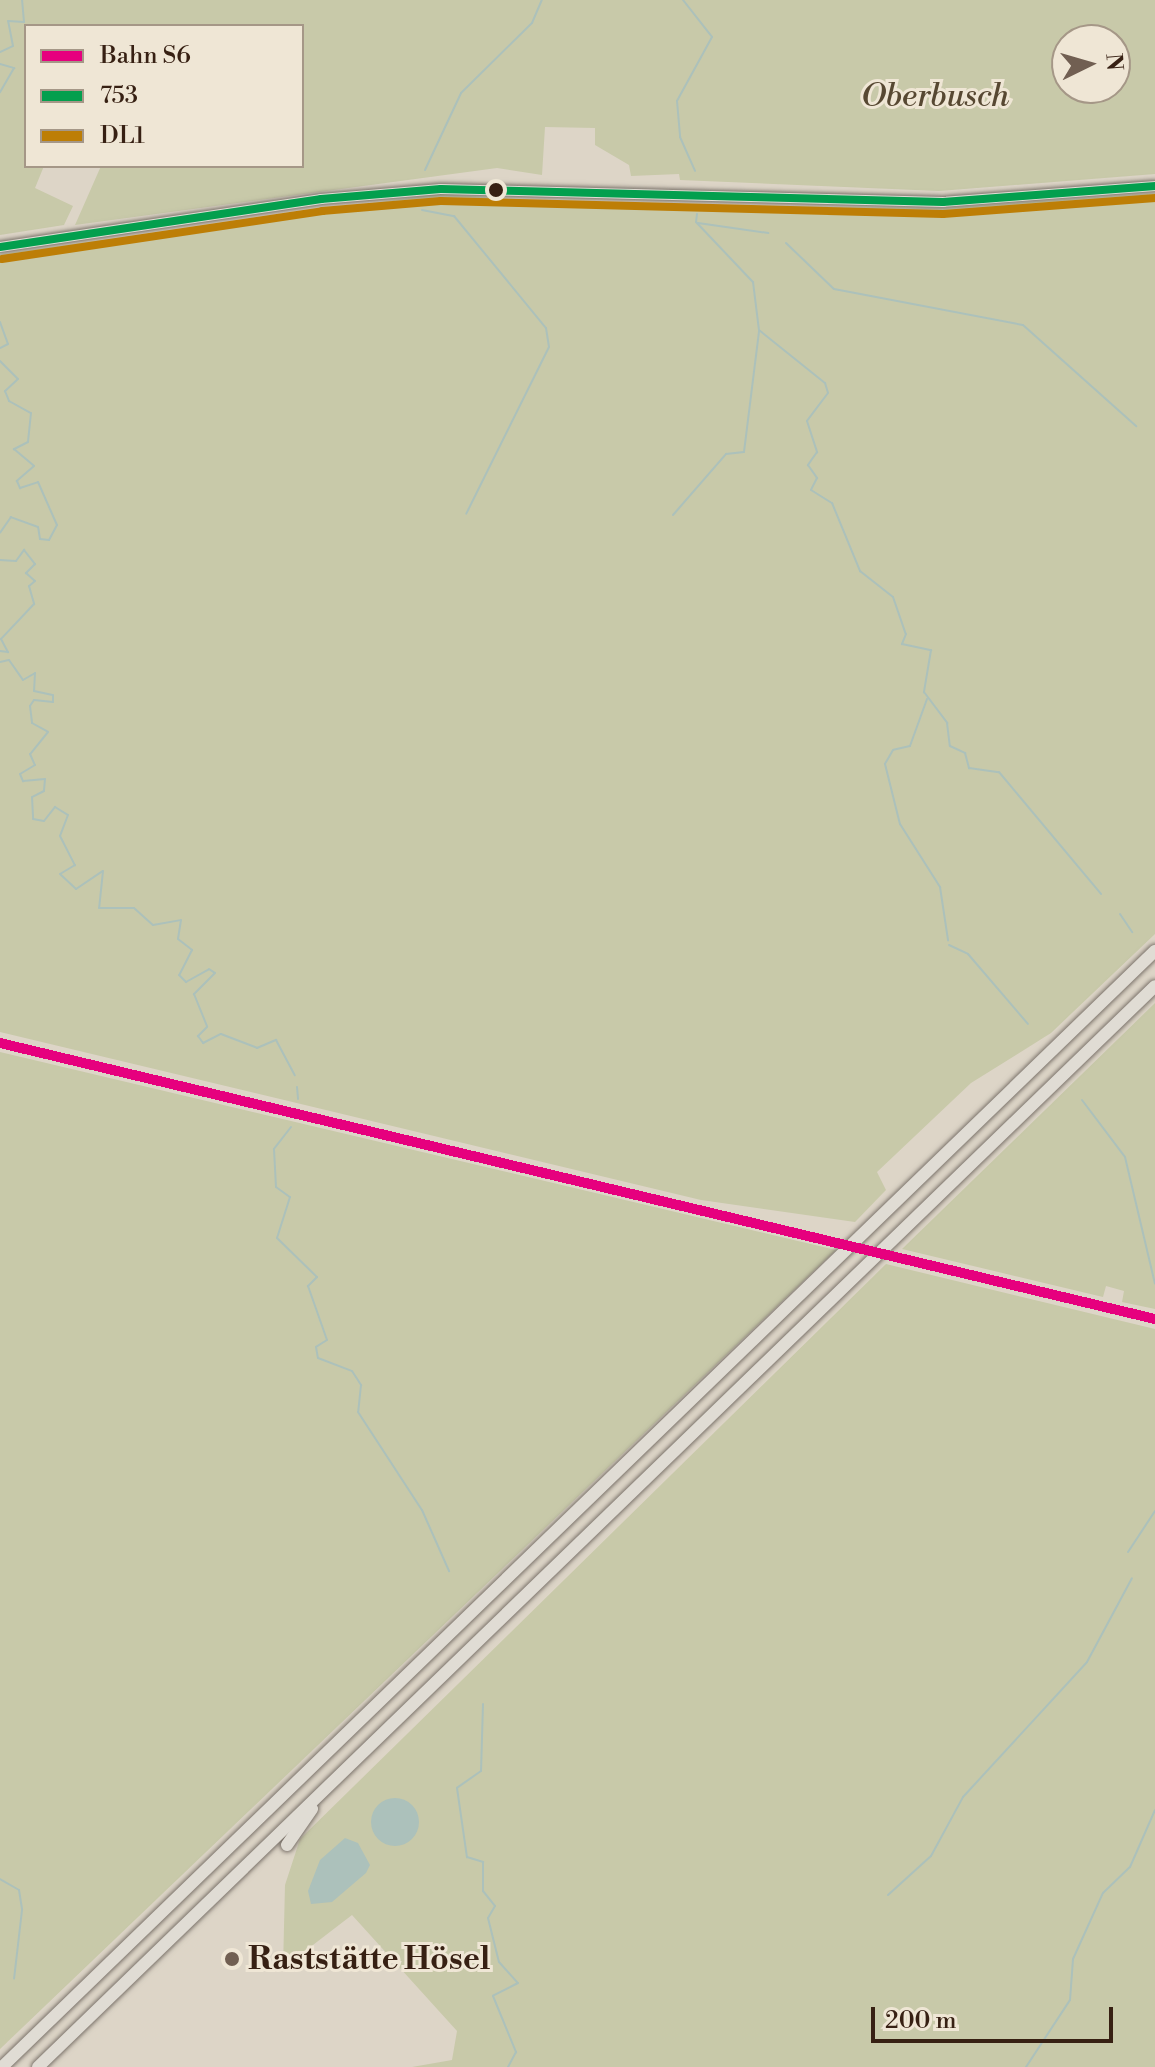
<!DOCTYPE html>
<html>
<head>
<meta charset="utf-8">
<style>
	body { margin:0 }
	#map { position:relative; width:1155px; height:2067px; overflow:hidden; background:#ddd5c7; font-family:"Libre Bodoni",serif }
	div>[style] { position:absolute }
	[style*='--x'] { left:calc(var(--x)*1px); top:calc(var(--y)*1px); width:calc(var(--w)*1px); rotate:calc(var(--a)*1deg) }
	.green>* { inset:0; background:#c8c9a9 }
	.water>* { inset:0; background:#acc1bb }
	.round { border-radius:50% }
	.stream>* { height:2px; margin:-1px; padding:0 1px; transform-origin:1px; border-radius:1px; background:#acc1bb }
	.roads { filter:drop-shadow(0 0 2px #7b736b) drop-shadow(0 0 2px #7b736b) }
	.major>* { height:10px; margin:-5px; padding:0 5px; transform-origin:5px; border-radius:5px; background:#e0dcd4 }
	.highway>* { height:12px; margin:-6px; padding:0 6px; transform-origin:6px; border-radius:6px; background:#e0dcd4 }
	.bus-1>* { height:8px; margin:-4px; padding:0 4px; transform-origin:4px; border-radius:4px; background:#039f4e }
	.bus-2>* { height:8px; margin:-4px; padding:0 4px; transform-origin:4px; border-radius:4px; background:#bd7e06 }
	.rail-1>* { height:10px; margin:-5px; padding:0 5px; transform-origin:5px; border-radius:5px; background:#e6007e }
	.dots>* { width:22px; height:22px; translate:-50% -50%; box-sizing:border-box; border:4px solid #efe6d5; border-radius:50% }
	span { translate:-50% -50%; white-space:nowrap; text-align:center; line-height:1.15; -webkit-text-stroke:6px #efe6d5; paint-order:stroke }
	.park-label { font-size:32px; color:#574832; font-style:italic }
	.poi-label { font-size:32px; color:#372013; font-weight:700 }
	.left { translate:0 -50%; text-align:left }
	.legend { position:absolute; left:24px; top:24px; width:280px; height:144px; box-sizing:border-box; background:#efe6d5; border:2px solid #a59787; margin:0; padding:10px 14px; list-style:none; font-size:24px; color:#372013 }
	.legend li { display:flex; align-items:center; gap:16px; height:40px }
	.legend b { width:40px; border:2px solid #a59787 }
	.north { position:absolute; left:1051px; top:24px; width:80px; height:80px; box-sizing:border-box; background:#efe6d5; border:2px solid #a59787; border-radius:50%; rotate:85deg; font-size:22px; font-weight:700; line-height:32px; text-align:center; color:#372013 }
	.north::after { content:''; display:block; margin:auto; width:28px; height:36px; background:#715f52; clip-path:polygon(50% 0,100% 100%,50% 72%,0 100%) }
	.scale { position:absolute; left:871px; top:2007px; width:242px; height:36px; box-sizing:border-box; border:4px solid #372013; border-top:0; padding-left:10px; font-size:24px; line-height:28px; white-space:nowrap; color:#372013; -webkit-text-stroke:6px #efe6d5; paint-order:stroke }
</style>
</head>
<body>
<div id="map">
	<div class="green">
		<i style="clip-path:polygon(evenodd,0 0,1155px 0,1155px 174px,939px 191px,680px 180px,679px 174px,631px 176px,629px 165px,595px 145px,595px 128px,545px 127px,542px 175px,497px 168px,75px 225px,101px 166px,302px 166px,302px 26px,26px 26px,26px 166px,44px 166px,35px 188px,73px 206px,64px 225px,0 235px,0 0,1067px 40px,1115px 40px,1115px 88px,1067px 88px,1067px 40px)"></i>
		<i style="clip-path:polygon(1155px 193px,1155px 934px,1051px 1033px,971px 1083px,877px 1172px,886px 1190px,855px 1222px,701px 1200px,0 1032px,0 254px,438px 194px,592px 204px,942px 208px)"></i>
		<i style="clip-path:polygon(1155px 1003px,1155px 1309px,1122px 1302px,1124px 1291px,1106px 1286px,1103px 1297px,902px 1249px)"></i>
		<i style="clip-path:polygon(0 1052px,836px 1250px,0 2049px)"></i>
		<i style="clip-path:polygon(886px 1264px,1155px 1329px,1155px 2067px,412px 2067px,452px 2060px,457px 2031px,352px 1915px,283px 1968px,285px 1885px,300px 1839px)"></i>
	</div>
	<div class="water">
		<i class="round" style="left:371px;top:1798px;width:48px;height:48px"></i>
		<i style="clip-path:polygon(345px 1838px,358px 1843px,370px 1865px,366px 1873px,332px 1902px,311px 1904px,308px 1891px,320px 1860px)"></i>
	</div>
	<div class="stream">
		<i style="--x:683;--y:0;--w:47;--a:51.9"></i>
		<i style="--x:712;--y:37;--w:73;--a:118.7"></i>
		<i style="--x:677;--y:101;--w:36;--a:85"></i>
		<i style="--x:680;--y:137;--w:37;--a:66"></i>
		<i style="--x:0;--y:52;--w:14;--a:-25"></i>
		<i style="--x:13;--y:46;--w:25;--a:-101"></i>
		<i style="--x:8;--y:21;--w:16;--a:4"></i>
		<i style="--x:24;--y:22;--w:22;--a:-95"></i>
		<i style="--x:0;--y:64;--w:15;--a:16"></i>
		<i style="--x:14;--y:68;--w:28;--a:120"></i>
		<i style="--x:425;--y:170;--w:85;--a:-64.9"></i>
		<i style="--x:461;--y:93;--w:100;--a:-44.6"></i>
		<i style="--x:532;--y:23;--w:25;--a:-67"></i>
		<i style="--x:422;--y:210;--w:33;--a:11"></i>
		<i style="--x:454;--y:216;--w:145;--a:50.6"></i>
		<i style="--x:546;--y:328;--w:19;--a:81"></i>
		<i style="--x:549;--y:347;--w:186;--a:116.4"></i>
		<i style="--x:697;--y:214;--w:8;--a:97"></i>
		<i style="--x:696;--y:222;--w:83;--a:46.5"></i>
		<i style="--x:753;--y:282;--w:48;--a:82.9"></i>
		<i style="--x:759;--y:330;--w:85;--a:38.8"></i>
		<i style="--x:825;--y:383;--w:10;--a:73"></i>
		<i style="--x:828;--y:393;--w:35;--a:127"></i>
		<i style="--x:807;--y:421;--w:33;--a:72"></i>
		<i style="--x:817;--y:452;--w:16;--a:125"></i>
		<i style="--x:808;--y:465;--w:16;--a:55"></i>
		<i style="--x:817;--y:478;--w:13;--a:117"></i>
		<i style="--x:811;--y:490;--w:25;--a:32"></i>
		<i style="--x:832;--y:503;--w:74;--a:67.6"></i>
		<i style="--x:860;--y:571;--w:42;--a:38.2"></i>
		<i style="--x:893;--y:597;--w:39;--a:71"></i>
		<i style="--x:906;--y:634;--w:11;--a:112"></i>
		<i style="--x:902;--y:644;--w:30;--a:12"></i>
		<i style="--x:931;--y:650;--w:43;--a:99.5"></i>
		<i style="--x:924;--y:692;--w:39;--a:53"></i>
		<i style="--x:947;--y:723;--w:23;--a:83"></i>
		<i style="--x:950;--y:746;--w:17;--a:25"></i>
		<i style="--x:965;--y:753;--w:16;--a:75"></i>
		<i style="--x:969;--y:768;--w:30;--a:8"></i>
		<i style="--x:999;--y:772;--w:159;--a:50.1"></i>
		<i style="--x:698;--y:223;--w:71;--a:8.1"></i>
		<i style="--x:786;--y:243;--w:66;--a:43.8"></i>
		<i style="--x:834;--y:289;--w:192;--a:10.8"></i>
		<i style="--x:1023;--y:325;--w:152;--a:41.8"></i>
		<i style="--x:0;--y:322;--w:23;--a:70"></i>
		<i style="--x:8;--y:344;--w:9;--a:153"></i>
		<i style="--x:0;--y:361;--w:25;--a:45"></i>
		<i style="--x:18;--y:379;--w:18;--a:137"></i>
		<i style="--x:5;--y:391;--w:11;--a:68"></i>
		<i style="--x:9;--y:401;--w:25;--a:29"></i>
		<i style="--x:31;--y:413;--w:29;--a:96"></i>
		<i style="--x:28;--y:442;--w:16;--a:153"></i>
		<i style="--x:14;--y:449;--w:26;--a:40"></i>
		<i style="--x:34;--y:466;--w:23;--a:139"></i>
		<i style="--x:17;--y:481;--w:8;--a:67"></i>
		<i style="--x:20;--y:488;--w:19;--a:-18"></i>
		<i style="--x:38;--y:482;--w:47;--a:66.2"></i>
		<i style="--x:57;--y:525;--w:17;--a:118"></i>
		<i style="--x:49;--y:540;--w:9;--a:-174"></i>
		<i style="--x:40;--y:539;--w:12;--a:-99"></i>
		<i style="--x:38;--y:527;--w:29;--a:-160"></i>
		<i style="--x:11;--y:517;--w:19;--a:125"></i>
		<i style="--x:673;--y:515;--w:81;--a:-49"></i>
		<i style="--x:726;--y:454;--w:18;--a:-6"></i>
		<i style="--x:744;--y:452;--w:122;--a:-82.9"></i>
		<i style="--x:0;--y:560;--w:16;--a:4"></i>
		<i style="--x:16;--y:561;--w:14;--a:-54"></i>
		<i style="--x:24;--y:550;--w:18;--a:52"></i>
		<i style="--x:35;--y:564;--w:13;--a:135"></i>
		<i style="--x:26;--y:573;--w:12;--a:42"></i>
		<i style="--x:35;--y:581;--w:8;--a:140"></i>
		<i style="--x:29;--y:586;--w:19;--a:74"></i>
		<i style="--x:34;--y:604;--w:48;--a:133.3"></i>
		<i style="--x:1;--y:639;--w:15;--a:62"></i>
		<i style="--x:8;--y:652;--w:8;--a:-173"></i>
		<i style="--x:0;--y:662;--w:9;--a:-13"></i>
		<i style="--x:9;--y:660;--w:24;--a:55"></i>
		<i style="--x:23;--y:680;--w:14;--a:-30"></i>
		<i style="--x:35;--y:673;--w:18;--a:93"></i>
		<i style="--x:34;--y:691;--w:19;--a:12"></i>
		<i style="--x:53;--y:695;--w:7;--a:90"></i>
		<i style="--x:53;--y:702;--w:19;--a:-174"></i>
		<i style="--x:34;--y:700;--w:7;--a:124"></i>
		<i style="--x:30;--y:706;--w:17;--a:83"></i>
		<i style="--x:32;--y:723;--w:18;--a:29"></i>
		<i style="--x:48;--y:732;--w:28;--a:129"></i>
		<i style="--x:30;--y:754;--w:12;--a:66"></i>
		<i style="--x:35;--y:765;--w:17;--a:149"></i>
		<i style="--x:20;--y:774;--w:8;--a:67"></i>
		<i style="--x:23;--y:781;--w:22;--a:-5"></i>
		<i style="--x:45;--y:779;--w:12;--a:95"></i>
		<i style="--x:44;--y:791;--w:13;--a:153"></i>
		<i style="--x:32;--y:797;--w:22;--a:87"></i>
		<i style="--x:33;--y:819;--w:11;--a:10"></i>
		<i style="--x:44;--y:821;--w:18;--a:-52"></i>
		<i style="--x:55;--y:807;--w:15;--a:32"></i>
		<i style="--x:68;--y:815;--w:22;--a:111"></i>
		<i style="--x:60;--y:836;--w:33;--a:63"></i>
		<i style="--x:75;--y:865;--w:17;--a:149"></i>
		<i style="--x:60;--y:874;--w:22;--a:43"></i>
		<i style="--x:76;--y:889;--w:32;--a:-34"></i>
		<i style="--x:103;--y:871;--w:37;--a:96"></i>
		<i style="--x:99;--y:908;--w:35;--a:0"></i>
		<i style="--x:134;--y:908;--w:25;--a:42"></i>
		<i style="--x:153;--y:925;--w:28;--a:-10"></i>
		<i style="--x:181;--y:920;--w:19;--a:99"></i>
		<i style="--x:178;--y:939;--w:18;--a:38"></i>
		<i style="--x:192;--y:950;--w:28;--a:117"></i>
		<i style="--x:179;--y:975;--w:10;--a:45"></i>
		<i style="--x:186;--y:982;--w:26;--a:-29"></i>
		<i style="--x:209;--y:969;--w:7;--a:34"></i>
		<i style="--x:215;--y:973;--w:30;--a:135"></i>
		<i style="--x:194;--y:994;--w:35;--a:68"></i>
		<i style="--x:207;--y:1027;--w:13;--a:135"></i>
		<i style="--x:198;--y:1036;--w:9;--a:54"></i>
		<i style="--x:203;--y:1043;--w:20;--a:-27"></i>
		<i style="--x:221;--y:1034;--w:39;--a:21"></i>
		<i style="--x:257;--y:1048;--w:21;--a:-23"></i>
		<i style="--x:276;--y:1040;--w:40;--a:62"></i>
		<i style="--x:927;--y:699;--w:50;--a:109.9"></i>
		<i style="--x:910;--y:746;--w:17;--a:167"></i>
		<i style="--x:893;--y:750;--w:16;--a:120"></i>
		<i style="--x:885;--y:764;--w:62;--a:76"></i>
		<i style="--x:900;--y:824;--w:75;--a:57.6"></i>
		<i style="--x:940;--y:887;--w:54;--a:81.4"></i>
		<i style="--x:1120;--y:914;--w:22;--a:56"></i>
		<i style="--x:949;--y:945;--w:21;--a:25"></i>
		<i style="--x:968;--y:954;--w:92;--a:49.4"></i>
		<i style="--x:297;--y:1087;--w:12;--a:85"></i>
		<i style="--x:1082;--y:1100;--w:71;--a:53"></i>
		<i style="--x:1125;--y:1157;--w:130;--a:76.7"></i>
		<i style="--x:291;--y:1127;--w:28;--a:128"></i>
		<i style="--x:274;--y:1149;--w:38;--a:87"></i>
		<i style="--x:276;--y:1187;--w:17;--a:36"></i>
		<i style="--x:290;--y:1197;--w:43;--a:107.6"></i>
		<i style="--x:277;--y:1238;--w:56;--a:44.3"></i>
		<i style="--x:317;--y:1277;--w:13;--a:135"></i>
		<i style="--x:308;--y:1286;--w:57;--a:70.6"></i>
		<i style="--x:327;--y:1340;--w:13;--a:148"></i>
		<i style="--x:316;--y:1347;--w:11;--a:80"></i>
		<i style="--x:318;--y:1358;--w:36;--a:21"></i>
		<i style="--x:352;--y:1371;--w:17;--a:57"></i>
		<i style="--x:361;--y:1385;--w:27;--a:96"></i>
		<i style="--x:358;--y:1412;--w:117;--a:56.9"></i>
		<i style="--x:422;--y:1510;--w:67;--a:66.1"></i>
		<i style="--x:1128;--y:1552;--w:49;--a:-56.6"></i>
		<i style="--x:483;--y:1704;--w:67;--a:91.7"></i>
		<i style="--x:481;--y:1771;--w:29;--a:145"></i>
		<i style="--x:457;--y:1788;--w:70;--a:81.8"></i>
		<i style="--x:467;--y:1857;--w:17;--a:17"></i>
		<i style="--x:483;--y:1862;--w:29;--a:90"></i>
		<i style="--x:483;--y:1891;--w:19;--a:51"></i>
		<i style="--x:495;--y:1906;--w:14;--a:120"></i>
		<i style="--x:488;--y:1918;--w:45;--a:76"></i>
		<i style="--x:499;--y:1962;--w:28;--a:48"></i>
		<i style="--x:518;--y:1983;--w:28;--a:153"></i>
		<i style="--x:493;--y:1996;--w:61;--a:67.7"></i>
		<i style="--x:516;--y:2052;--w:17;--a:118"></i>
		<i style="--x:0;--y:1879;--w:22;--a:30"></i>
		<i style="--x:19;--y:1890;--w:20;--a:81"></i>
		<i style="--x:22;--y:1910;--w:69;--a:96.6"></i>
		<i style="--x:888;--y:1895;--w:58;--a:-42.2"></i>
		<i style="--x:931;--y:1856;--w:67;--a:-61.5"></i>
		<i style="--x:963;--y:1797;--w:183;--a:-47.4"></i>
		<i style="--x:1087;--y:1662;--w:95;--a:-61.8"></i>
		<i style="--x:1026;--y:2067;--w:80;--a:-56.7"></i>
		<i style="--x:1070;--y:2000;--w:41;--a:-85.8"></i>
		<i style="--x:1073;--y:1959;--w:72;--a:-65.6"></i>
		<i style="--x:1103;--y:1893;--w:37;--a:-44"></i>
		<i style="--x:1130;--y:1867;--w:62;--a:-66.3"></i>
	</div>
	<div class="roads">
		<div class="major">
			<i style="--x:0;--y:247;--w:325;--a:-8.5"></i>
			<i style="--x:321;--y:199;--w:120;--a:-4.8"></i>
			<i style="--x:441;--y:189;--w:502;--a:1.48"></i>
			<i style="--x:943;--y:202;--w:213;--a:-4.3"></i>
		</div>
		<div class="highway">
			<i style="--x:287;--y:1845;--w:44;--a:-55.2"></i>
			<i style="--x:2;--y:2067;--w:1605;--a:-44.07"></i>
			<i style="--x:38;--y:2067;--w:1554;--a:-44.06"></i>
		</div>
	</div>
	<div class="bus-1">
		<i style="--x:0;--y:247;--w:325;--a:-8.5"></i>
		<i style="--x:321;--y:199;--w:120;--a:-4.8"></i>
		<i style="--x:441;--y:189;--w:502;--a:1.48"></i>
		<i style="--x:943;--y:202;--w:213;--a:-4.3"></i>
	</div>
	<div class="bus-2">
		<i style="--x:2;--y:259;--w:324;--a:-8.5"></i>
		<i style="--x:322;--y:211;--w:119;--a:-4.8"></i>
		<i style="--x:441;--y:201;--w:502;--a:1.48"></i>
		<i style="--x:943;--y:214;--w:213;--a:-4.3"></i>
	</div>
	<div class="rail-1">
		<i style="--x:0;--y:1043;--w:1188;--a:13.44"></i>
	</div>
	<div class="dots">
		<i style="left:496px;top:190px;background:#372013"></i>
		<i style="left:232px;top:1959px;background:#715f52"></i>
	</div>
	<div class="park-label">
		<span style="left:935px;top:96px">Oberbusch</span>
	</div>
	<div class="poi-label">
		<span class="left" style="left:248px;top:1959px">Raststätte Hösel</span>
	</div>
	<ul class="legend">
	<li><b style="height:10px;background:#e6007e"></b>Bahn S6</li>
	<li><b style="height:10px;background:#039f4e"></b>753</li>
	<li><b style="height:10px;background:#bd7e06"></b>DL1</li>
	</ul>
	<div class="north">N</div>
	<div class="scale">200 m</div>
</div>
</body>
</html>
